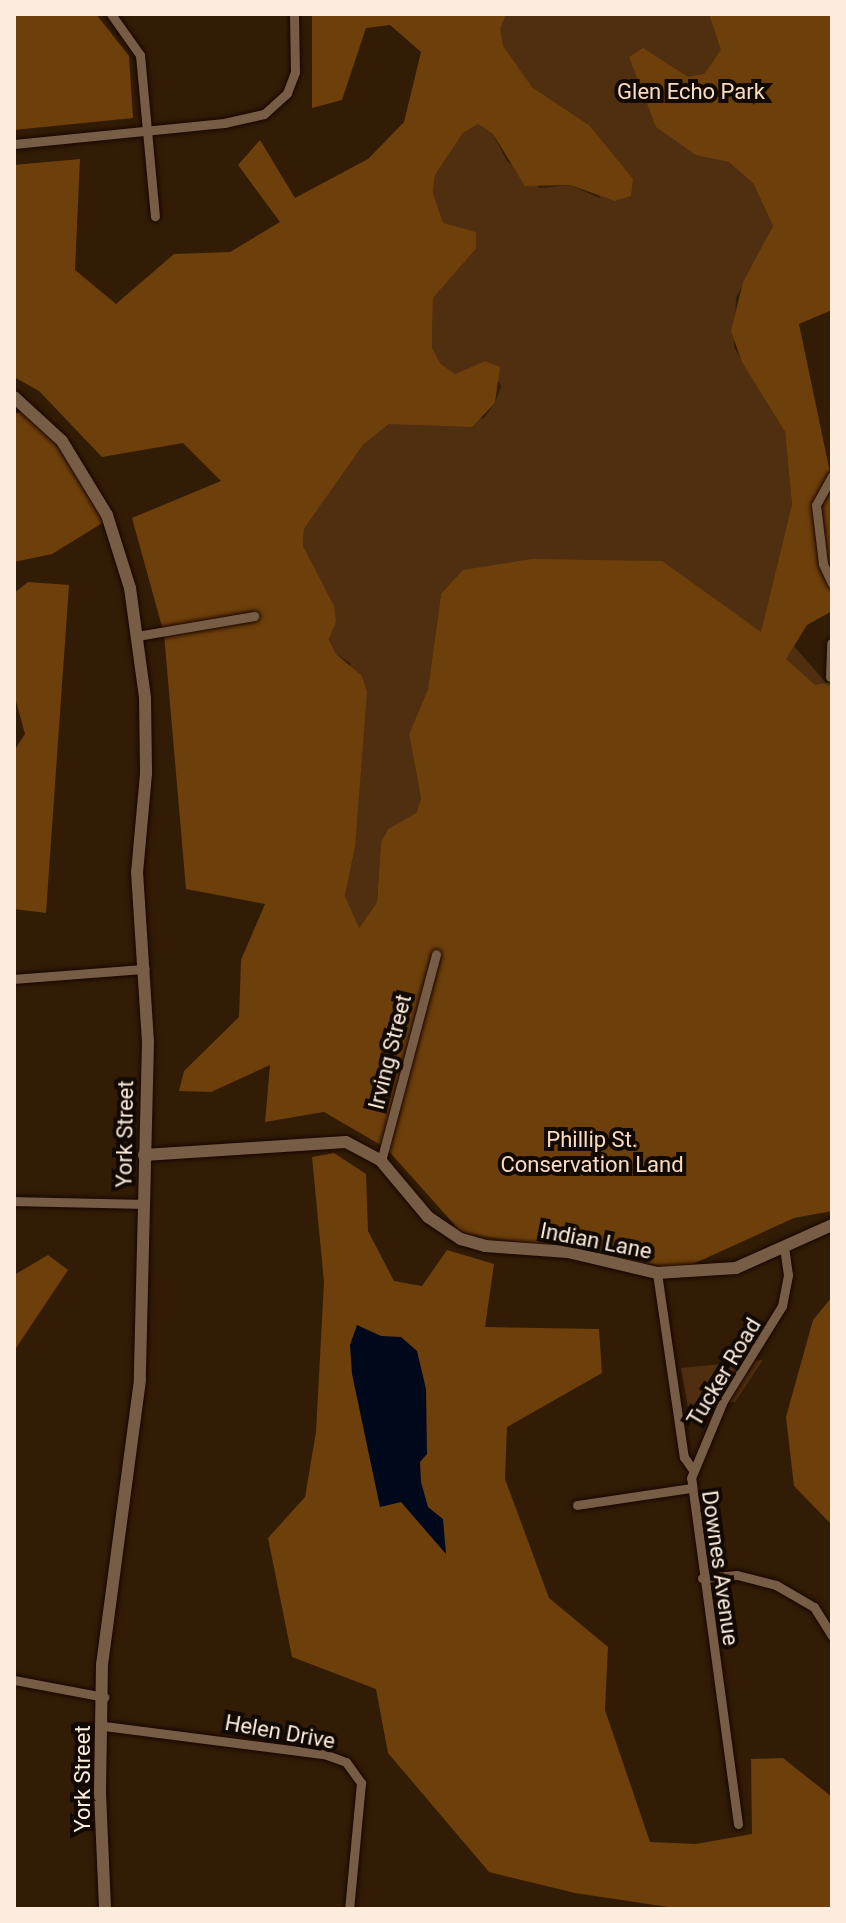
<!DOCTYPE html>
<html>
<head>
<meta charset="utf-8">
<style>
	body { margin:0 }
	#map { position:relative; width:846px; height:1923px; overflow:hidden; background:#321c05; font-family:Roboto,sans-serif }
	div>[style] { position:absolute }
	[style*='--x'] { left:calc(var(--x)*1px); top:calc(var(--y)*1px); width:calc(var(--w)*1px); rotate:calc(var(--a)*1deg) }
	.green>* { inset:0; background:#4f2f0f }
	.forest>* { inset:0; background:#6d3f0b }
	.water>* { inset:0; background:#00081c }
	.roads { filter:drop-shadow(0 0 2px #190500) drop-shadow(0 0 2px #190500) }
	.minor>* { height:9px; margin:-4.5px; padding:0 4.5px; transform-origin:4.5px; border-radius:4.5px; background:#785d46 }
	.tertiary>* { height:12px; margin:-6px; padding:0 6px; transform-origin:6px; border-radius:6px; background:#785d46 }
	span { translate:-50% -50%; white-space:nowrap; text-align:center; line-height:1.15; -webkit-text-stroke:8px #120902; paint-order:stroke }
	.park-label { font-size:22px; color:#f9dbc2 }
	.street-label { font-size:22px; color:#fbecde }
	.frame { position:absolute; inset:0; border:16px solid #fbecde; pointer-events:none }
</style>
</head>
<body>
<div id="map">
	<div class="green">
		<i style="clip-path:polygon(475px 14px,832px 14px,753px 183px,773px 226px,736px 298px,734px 347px,785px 432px,792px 505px,785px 636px,828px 685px,684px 1276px,509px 1251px,453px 1230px,523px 1029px,441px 594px,428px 689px,409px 734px,421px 797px,416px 813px,388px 829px,381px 842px,377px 902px,358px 929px,345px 896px,355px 847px,350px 663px,336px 654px,329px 638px,336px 622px,303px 546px,304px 529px,363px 445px,389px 424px,484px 418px,495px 403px,501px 386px,485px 361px,455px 374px,441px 364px,432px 348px,433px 298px,476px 249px,475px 232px,443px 224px,433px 193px,435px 175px,463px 133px,478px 124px,493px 134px,507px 161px,540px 188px,570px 185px,600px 198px,589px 125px,532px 87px)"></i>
		<i style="clip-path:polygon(763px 1360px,735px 1402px,688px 1407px,681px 1368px)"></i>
	</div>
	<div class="forest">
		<i style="clip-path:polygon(14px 14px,96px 14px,129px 56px,133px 118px,14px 130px)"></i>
		<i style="clip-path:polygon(312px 14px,506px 14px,500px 29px,503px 46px,532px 87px,589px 125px,633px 179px,631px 196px,615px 201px,570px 185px,525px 186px,493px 134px,478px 124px,463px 133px,435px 175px,433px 193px,443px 223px,476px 232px,476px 249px,433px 298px,432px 348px,441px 364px,455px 374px,485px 361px,500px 367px,495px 403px,472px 427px,389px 424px,363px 445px,304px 529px,303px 546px,334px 606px,336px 622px,329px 639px,336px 654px,362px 676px,367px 692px,355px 847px,345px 896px,359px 928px,377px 902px,381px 842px,388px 829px,416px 813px,421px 798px,409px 734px,428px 689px,441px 594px,463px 570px,532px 559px,662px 561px,761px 632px,792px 505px,785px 432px,742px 362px,731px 331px,743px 282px,773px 226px,753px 183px,729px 162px,696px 155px,656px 127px,629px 57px,643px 48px,688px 77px,704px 74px,721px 50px,709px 14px,832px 14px,832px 310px,799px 324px,832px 482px,832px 611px,807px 625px,786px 659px,815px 685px,832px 682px,832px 1211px,794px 1218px,682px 1269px,461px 1232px,386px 1148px,324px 1112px,265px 1122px,270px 1065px,211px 1092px,179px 1091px,184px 1071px,239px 1017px,241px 960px,265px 904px,186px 889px,164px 634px,132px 518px,221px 481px,183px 443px,102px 457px,39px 391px,14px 377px,14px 165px,80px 159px,75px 270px,116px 304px,174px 254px,230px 252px,280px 222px,238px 165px,260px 140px,295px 198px,368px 159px,404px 122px,421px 52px,390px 25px,366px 28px,342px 100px,312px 108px)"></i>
		<i style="clip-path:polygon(30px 409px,46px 424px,109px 519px,52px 554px,14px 562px,14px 414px)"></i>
		<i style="clip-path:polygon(28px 582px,69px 585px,46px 913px,14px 909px,14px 751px,25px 734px,14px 694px,14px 593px)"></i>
		<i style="clip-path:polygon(334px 1153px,366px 1174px,368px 1231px,394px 1281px,422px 1286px,447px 1250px,494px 1264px,485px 1327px,599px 1329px,602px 1373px,507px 1427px,505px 1479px,549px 1598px,608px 1647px,605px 1710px,650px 1842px,696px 1844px,752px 1834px,751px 1759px,783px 1758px,832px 1797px,832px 1909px,681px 1909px,575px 1893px,489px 1872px,388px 1753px,376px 1689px,292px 1657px,268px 1538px,305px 1497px,316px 1432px,324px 1282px,312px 1157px)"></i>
		<i style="clip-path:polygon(48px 1255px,68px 1270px,14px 1351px,14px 1275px)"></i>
		<i style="clip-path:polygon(832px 1297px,832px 1525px,794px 1486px,786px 1417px,813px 1320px)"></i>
	</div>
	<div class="water">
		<i style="clip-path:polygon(357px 1325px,381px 1336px,401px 1337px,417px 1351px,426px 1389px,427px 1454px,420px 1462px,421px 1482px,428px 1507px,443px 1519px,446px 1554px,401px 1502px,380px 1507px,352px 1374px,350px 1345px)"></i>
	</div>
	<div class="roads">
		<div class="minor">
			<i style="--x:111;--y:14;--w:50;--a:54.7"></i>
			<i style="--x:140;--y:55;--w:162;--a:84.7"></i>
			<i style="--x:14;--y:144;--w:211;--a:-5.7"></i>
			<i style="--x:224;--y:123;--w:41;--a:-12.7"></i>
			<i style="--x:264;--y:114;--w:31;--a:-42"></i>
			<i style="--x:287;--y:93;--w:22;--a:-69"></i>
			<i style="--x:295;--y:72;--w:58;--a:-91"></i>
			<i style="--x:832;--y:476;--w:33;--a:119"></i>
			<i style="--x:816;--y:505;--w:59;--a:83.2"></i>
			<i style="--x:823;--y:564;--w:21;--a:65"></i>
			<i style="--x:137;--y:636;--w:119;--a:-9.7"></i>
			<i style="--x:830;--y:677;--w:34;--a:-88"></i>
			<i style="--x:14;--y:979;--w:131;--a:-4.4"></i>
			<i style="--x:381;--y:1161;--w:214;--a:-75.1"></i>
			<i style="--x:14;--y:1201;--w:129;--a:1.3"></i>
			<i style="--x:657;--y:1273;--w:186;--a:81.7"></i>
			<i style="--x:684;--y:1457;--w:16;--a:55"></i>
			<i style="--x:577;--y:1505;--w:115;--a:-8.5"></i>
			<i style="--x:702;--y:1578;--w:35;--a:-5"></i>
			<i style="--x:737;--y:1575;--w:40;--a:14.4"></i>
			<i style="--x:776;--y:1585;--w:44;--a:30.1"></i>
			<i style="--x:814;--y:1607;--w:34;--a:58"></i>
			<i style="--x:14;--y:1680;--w:92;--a:10.7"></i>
			<i style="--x:104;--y:1726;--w:222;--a:7.3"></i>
			<i style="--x:324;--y:1754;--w:23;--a:20"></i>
			<i style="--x:346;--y:1762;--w:26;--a:54"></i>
			<i style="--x:361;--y:1783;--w:127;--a:95.4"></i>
			<i style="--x:738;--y:1824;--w:349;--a:-97.7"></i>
			<i style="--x:691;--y:1478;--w:83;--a:-67.4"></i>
			<i style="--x:723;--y:1401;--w:112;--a:-58.2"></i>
			<i style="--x:782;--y:1306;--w:32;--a:-79"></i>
			<i style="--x:788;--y:1275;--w:29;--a:-98"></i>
		</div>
		<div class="tertiary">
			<i style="--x:14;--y:397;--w:65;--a:42.5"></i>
			<i style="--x:62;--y:441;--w:87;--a:58.7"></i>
			<i style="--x:107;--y:515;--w:77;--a:72.5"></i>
			<i style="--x:130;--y:588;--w:111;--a:82.2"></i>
			<i style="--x:145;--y:698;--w:76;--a:89.2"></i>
			<i style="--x:146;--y:774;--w:98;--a:95.2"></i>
			<i style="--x:137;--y:872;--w:170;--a:86.3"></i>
			<i style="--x:148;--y:1042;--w:338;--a:91.4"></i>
			<i style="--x:140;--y:1380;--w:287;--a:97.6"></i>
			<i style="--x:102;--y:1664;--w:129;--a:90.9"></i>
			<i style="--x:100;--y:1793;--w:116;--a:87.5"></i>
			<i style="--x:144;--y:1155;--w:202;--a:-3.7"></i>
			<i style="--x:346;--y:1142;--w:40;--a:28"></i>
			<i style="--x:381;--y:1161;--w:73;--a:50"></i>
			<i style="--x:428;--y:1217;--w:40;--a:34"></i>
			<i style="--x:461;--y:1239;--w:25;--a:16"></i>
			<i style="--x:485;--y:1246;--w:83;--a:4.1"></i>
			<i style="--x:568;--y:1252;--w:91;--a:13.3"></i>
			<i style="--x:657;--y:1273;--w:79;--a:-3.6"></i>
			<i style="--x:736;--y:1268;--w:105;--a:-24.1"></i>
		</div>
	</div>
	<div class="park-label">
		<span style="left:691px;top:92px">Glen Echo Park</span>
		<span style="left:592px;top:1152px">Phillip St.<br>Conservation Land</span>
	</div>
	<div class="street-label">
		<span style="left:390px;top:1052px;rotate:-76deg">Irving Street</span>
		<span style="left:125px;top:1134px;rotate:-89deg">York Street</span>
		<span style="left:596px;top:1241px;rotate:11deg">Indian Lane</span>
		<span style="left:724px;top:1372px;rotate:-59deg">Tucker Road</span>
		<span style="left:720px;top:1568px;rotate:82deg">Downes Avenue</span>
		<span style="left:280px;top:1732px;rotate:10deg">Helen Drive</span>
		<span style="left:83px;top:1779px;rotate:-90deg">York Street</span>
	</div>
	<div class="frame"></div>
</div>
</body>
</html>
